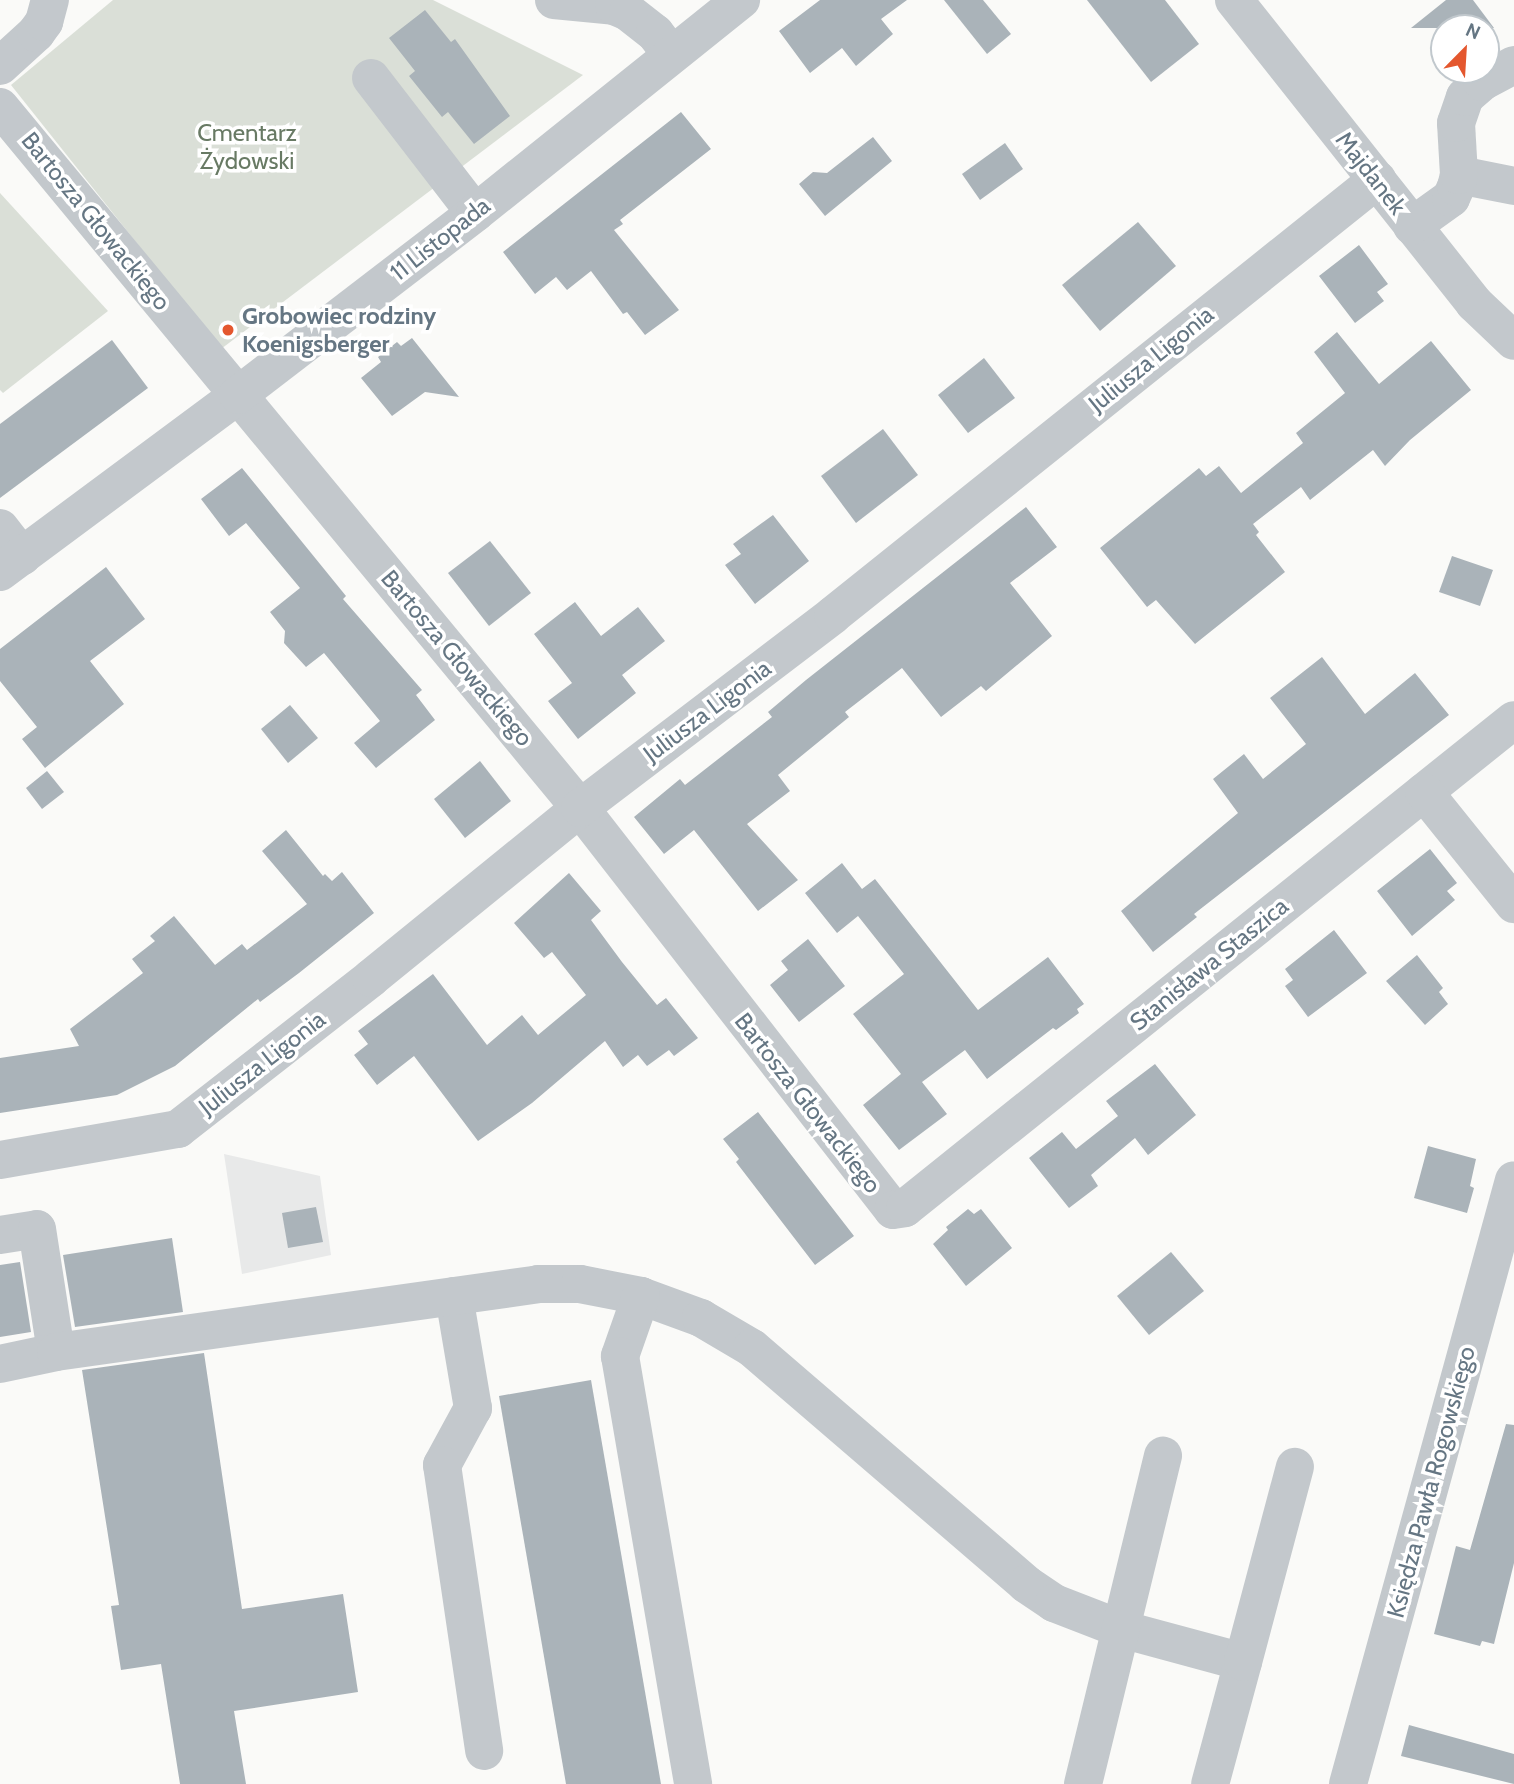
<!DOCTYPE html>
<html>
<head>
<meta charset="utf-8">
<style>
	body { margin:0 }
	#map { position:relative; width:1514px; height:1784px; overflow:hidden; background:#fafaf8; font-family:Cabin,sans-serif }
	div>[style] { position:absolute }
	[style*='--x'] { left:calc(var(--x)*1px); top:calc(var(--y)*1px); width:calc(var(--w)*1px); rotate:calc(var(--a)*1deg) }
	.built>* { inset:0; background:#e8e9e9 }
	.green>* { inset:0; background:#dadfd7 }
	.building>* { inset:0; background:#aab3b9 }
	.minor>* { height:38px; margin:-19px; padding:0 19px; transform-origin:19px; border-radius:19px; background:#c3c8cc }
	.dots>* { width:19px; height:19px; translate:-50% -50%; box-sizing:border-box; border:4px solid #fff; border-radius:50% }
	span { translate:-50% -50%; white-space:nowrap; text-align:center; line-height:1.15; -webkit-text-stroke:7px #fff; paint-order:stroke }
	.park-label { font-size:24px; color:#687a64 }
	.street-label { font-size:24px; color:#657683 }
	.poi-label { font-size:24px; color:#657683; font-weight:700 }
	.left { translate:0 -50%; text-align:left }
	.north { position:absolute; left:1430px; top:14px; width:70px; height:70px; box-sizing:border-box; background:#fff; border:2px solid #c1c8cd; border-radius:50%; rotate:24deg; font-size:19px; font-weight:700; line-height:28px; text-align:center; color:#657683 }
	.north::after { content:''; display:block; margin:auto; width:24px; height:32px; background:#e4572e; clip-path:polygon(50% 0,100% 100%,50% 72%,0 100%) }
</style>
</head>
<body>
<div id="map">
	<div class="built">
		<i style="clip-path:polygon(224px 1154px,320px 1176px,331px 1255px,242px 1274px)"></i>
	</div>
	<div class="green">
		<i style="clip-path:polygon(113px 0,433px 0,583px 75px,221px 349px,11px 85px)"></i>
		<i style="clip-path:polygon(0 193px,108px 311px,3px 393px,0 390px)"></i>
	</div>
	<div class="building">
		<i style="clip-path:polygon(820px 0,907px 0,881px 19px,893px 34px,856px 66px,842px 48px,810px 73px,779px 31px)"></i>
		<i style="clip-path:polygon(944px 0,983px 0,1011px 34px,987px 54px)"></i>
		<i style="clip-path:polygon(1087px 0,1165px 0,1199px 44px,1151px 82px)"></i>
		<i style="clip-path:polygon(1446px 0,1473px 0,1494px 28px,1411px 28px)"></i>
		<i style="clip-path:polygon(425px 10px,451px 42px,455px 39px,510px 116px,474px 144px,448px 112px,442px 117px,409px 76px,415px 71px,389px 38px)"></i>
		<i style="clip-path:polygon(681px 112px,711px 149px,620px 220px,623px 224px,614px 230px,679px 310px,645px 335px,627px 312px,623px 314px,591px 271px,567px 290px,556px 277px,535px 294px,503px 252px)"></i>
		<i style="clip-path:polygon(873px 137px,892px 161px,825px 216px,799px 184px,813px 172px,827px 173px)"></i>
		<i style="clip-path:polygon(1005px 143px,1023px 169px,980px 200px,962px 174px)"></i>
		<i style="clip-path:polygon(1138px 222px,1176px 266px,1100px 331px,1062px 285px)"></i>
		<i style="clip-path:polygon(1359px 245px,1388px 284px,1377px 292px,1384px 301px,1355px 323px,1319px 276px)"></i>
		<i style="clip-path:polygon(1337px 332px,1379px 384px,1431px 341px,1471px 390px,1410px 440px,1385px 466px,1373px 450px,1310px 500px,1301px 487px,1253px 524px,1259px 532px,1256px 535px,1285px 572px,1195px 644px,1156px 600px,1147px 607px,1100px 548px,1199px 468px,1206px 476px,1219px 466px,1241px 493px,1303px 443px,1296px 433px,1345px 393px,1314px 352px)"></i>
		<i style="clip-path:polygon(412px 338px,459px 397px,425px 392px,392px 416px,361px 378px,381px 362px,378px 357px,397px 342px,401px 346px)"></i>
		<i style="clip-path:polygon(112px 340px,148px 388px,0 498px,0 424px)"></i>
		<i style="clip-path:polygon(984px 358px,1015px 398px,968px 433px,938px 395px)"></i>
		<i style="clip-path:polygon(883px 429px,918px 475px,856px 523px,821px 476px)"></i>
		<i style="clip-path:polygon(242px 468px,346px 596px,343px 599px,422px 690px,416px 695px,435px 720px,376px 768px,354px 743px,380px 721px,324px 653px,306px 667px,284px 643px,285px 631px,270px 612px,300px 588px,246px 523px,229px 536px,201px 499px)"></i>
		<i style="clip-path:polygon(1026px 507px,1057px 547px,1010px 583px,1052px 636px,986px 691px,981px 686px,941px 717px,902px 668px,845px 712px,849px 717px,778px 775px,790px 791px,747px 824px,798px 880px,758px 911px,694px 830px,664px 854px,634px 817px,680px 779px,685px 785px,772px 717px,768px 712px,806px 680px)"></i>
		<i style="clip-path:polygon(773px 515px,809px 561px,755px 604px,725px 565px,741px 554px,733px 544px)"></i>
		<i style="clip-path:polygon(490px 541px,531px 593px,489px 626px,448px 573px)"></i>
		<i style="clip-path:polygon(1452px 556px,1493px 570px,1480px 606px,1439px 592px)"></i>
		<i style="clip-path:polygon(106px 567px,145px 619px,90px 661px,124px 704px,45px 768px,22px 739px,37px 727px,0 681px,0 649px)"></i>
		<i style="clip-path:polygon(575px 602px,601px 636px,638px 607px,665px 641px,622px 675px,636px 693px,578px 739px,548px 701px,572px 683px,534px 634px)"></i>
		<i style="clip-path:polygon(1322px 657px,1365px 714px,1415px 673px,1449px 715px,1194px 914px,1197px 917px,1153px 952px,1121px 911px,1238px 813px,1213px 779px,1244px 754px,1263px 779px,1306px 744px,1270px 698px)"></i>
		<i style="clip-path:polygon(290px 705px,318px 738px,288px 763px,261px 729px)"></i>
		<i style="clip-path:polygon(480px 761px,511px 801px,465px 838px,434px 799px)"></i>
		<i style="clip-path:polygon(47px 771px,64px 792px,42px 809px,26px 788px)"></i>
		<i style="clip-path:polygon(286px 830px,323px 876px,325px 874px,332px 881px,342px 872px,374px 913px,299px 973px,260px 1002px,258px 999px,175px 1066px,117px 1095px,0 1113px,0 1058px,79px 1046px,70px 1029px,143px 973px,132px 959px,155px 941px,150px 936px,174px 916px,215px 965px,242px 944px,247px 950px,307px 904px,262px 851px)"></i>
		<i style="clip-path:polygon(1430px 849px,1457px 883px,1447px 891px,1455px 900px,1412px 936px,1377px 891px)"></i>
		<i style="clip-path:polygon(842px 863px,862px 889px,875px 879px,978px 1010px,1048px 957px,1084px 1004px,1077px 1009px,1079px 1013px,1056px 1030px,1053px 1028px,987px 1079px,965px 1050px,922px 1082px,947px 1114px,899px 1150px,863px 1105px,901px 1074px,853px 1014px,904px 974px,858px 916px,837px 933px,805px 893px)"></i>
		<i style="clip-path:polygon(569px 873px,601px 911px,591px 920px,622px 962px,657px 1005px,666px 998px,698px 1038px,674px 1056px,669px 1050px,647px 1066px,638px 1055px,623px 1067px,605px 1041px,532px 1103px,478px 1141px,414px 1056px,377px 1085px,354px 1055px,368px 1044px,358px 1031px,433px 974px,487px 1045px,522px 1015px,538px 1035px,586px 995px,552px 952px,544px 958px,514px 923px)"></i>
		<i style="clip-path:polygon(1334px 930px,1367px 973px,1308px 1017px,1285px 986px,1293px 980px,1285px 969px)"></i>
		<i style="clip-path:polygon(808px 939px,845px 986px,799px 1022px,770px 985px,788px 970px,781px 961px)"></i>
		<i style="clip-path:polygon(1417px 955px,1443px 988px,1439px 992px,1448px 1004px,1425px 1025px,1386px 981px)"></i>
		<i style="clip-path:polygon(1155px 1064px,1196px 1115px,1148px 1155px,1135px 1138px,1091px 1175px,1098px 1186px,1069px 1208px,1029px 1158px,1062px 1132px,1076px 1149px,1118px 1116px,1106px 1101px)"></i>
		<i style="clip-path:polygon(758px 1112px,854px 1236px,815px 1265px,736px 1162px,739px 1159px,723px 1139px)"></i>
		<i style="clip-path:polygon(1428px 1146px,1476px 1159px,1470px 1186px,1474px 1188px,1467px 1213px,1414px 1198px)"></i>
		<i style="clip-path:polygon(316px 1207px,323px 1242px,288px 1248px,282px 1213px)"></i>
		<i style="clip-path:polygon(968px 1209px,974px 1214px,981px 1209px,1012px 1248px,966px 1286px,933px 1244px,948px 1230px,946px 1227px)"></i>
		<i style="clip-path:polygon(172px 1238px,183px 1312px,75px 1327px,63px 1255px)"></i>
		<i style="clip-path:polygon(1171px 1252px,1204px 1291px,1149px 1335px,1117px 1296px)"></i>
		<i style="clip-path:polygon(20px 1262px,31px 1332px,0 1337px,0 1265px)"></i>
		<i style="clip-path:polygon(204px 1353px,242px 1609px,343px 1594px,358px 1692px,234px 1711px,246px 1784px,180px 1784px,161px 1664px,121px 1670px,111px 1606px,119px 1605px,82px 1370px)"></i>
		<i style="clip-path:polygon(591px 1380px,661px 1784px,566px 1784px,499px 1396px)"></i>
		<i style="clip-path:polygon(1506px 1424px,1514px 1425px,1514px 1563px,1494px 1644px,1482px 1641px,1480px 1646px,1434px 1634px,1456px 1546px,1470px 1550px)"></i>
		<i style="clip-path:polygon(1409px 1725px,1514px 1754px,1514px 1784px,1401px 1756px)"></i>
	</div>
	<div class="minor">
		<i style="--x:554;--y:0;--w:60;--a:5.7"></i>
		<i style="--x:614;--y:6;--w:15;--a:23"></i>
		<i style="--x:628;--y:12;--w:34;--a:38"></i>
		<i style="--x:655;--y:33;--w:26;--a:53"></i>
		<i style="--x:1234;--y:0;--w:387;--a:51.6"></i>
		<i style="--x:1474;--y:303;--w:55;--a:43.5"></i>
		<i style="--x:0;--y:66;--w:49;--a:-42.5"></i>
		<i style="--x:36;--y:33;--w:14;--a:-54"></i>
		<i style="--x:44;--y:22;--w:23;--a:-75"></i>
		<i style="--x:371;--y:78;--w:170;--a:52.4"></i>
		<i style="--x:0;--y:107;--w:910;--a:50.4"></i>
		<i style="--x:580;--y:808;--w:509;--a:52.1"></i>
		<i style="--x:893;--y:1210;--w:12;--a:-9"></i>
		<i style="--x:905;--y:1208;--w:780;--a:-38.71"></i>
		<i style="--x:1459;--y:175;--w:56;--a:11.3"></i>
		<i style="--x:1412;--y:226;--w:48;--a:-35.7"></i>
		<i style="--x:1451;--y:198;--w:12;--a:-66"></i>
		<i style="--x:1456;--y:187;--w:12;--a:-76"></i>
		<i style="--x:1459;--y:175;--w:52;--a:-93.3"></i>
		<i style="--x:1456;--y:123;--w:28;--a:-71"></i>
		<i style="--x:1465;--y:97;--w:23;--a:-41"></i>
		<i style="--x:1482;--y:82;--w:36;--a:-28"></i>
		<i style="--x:0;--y:528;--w:36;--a:52"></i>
		<i style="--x:0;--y:572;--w:297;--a:-36.6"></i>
		<i style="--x:238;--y:395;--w:299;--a:-37.5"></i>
		<i style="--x:475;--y:213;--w:341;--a:-38.7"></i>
		<i style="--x:1424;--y:792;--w:144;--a:51.2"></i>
		<i style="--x:0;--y:1160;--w:181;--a:-9.9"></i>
		<i style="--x:178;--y:1129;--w:245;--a:-38"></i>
		<i style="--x:371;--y:978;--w:269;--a:-39.1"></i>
		<i style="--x:580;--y:808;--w:318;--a:-37.3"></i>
		<i style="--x:833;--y:615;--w:697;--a:-38.65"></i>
		<i style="--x:0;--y:1235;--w:37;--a:-9"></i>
		<i style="--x:37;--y:1229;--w:124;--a:81.2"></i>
		<i style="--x:454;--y:1296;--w:114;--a:80.4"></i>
		<i style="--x:473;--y:1408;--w:65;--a:118.5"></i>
		<i style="--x:442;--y:1465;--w:289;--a:81.6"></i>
		<i style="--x:641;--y:1296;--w:64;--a:20.1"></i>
		<i style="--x:701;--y:1318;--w:59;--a:30.5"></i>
		<i style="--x:752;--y:1348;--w:362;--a:40.7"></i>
		<i style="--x:1026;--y:1584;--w:34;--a:34"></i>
		<i style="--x:1054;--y:1603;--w:72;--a:21.2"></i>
		<i style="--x:1121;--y:1629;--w:126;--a:15.1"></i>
		<i style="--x:1243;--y:1662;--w:126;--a:105.1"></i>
		<i style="--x:0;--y:1364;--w:57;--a:-12.1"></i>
		<i style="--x:56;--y:1352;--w:487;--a:-8"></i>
		<i style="--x:538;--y:1284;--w:42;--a:0"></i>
		<i style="--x:580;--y:1284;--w:62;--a:11.1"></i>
		<i style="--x:641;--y:1296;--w:64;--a:109.3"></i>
		<i style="--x:620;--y:1356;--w:434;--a:80.3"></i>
		<i style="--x:1243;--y:1662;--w:202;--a:-75.1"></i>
		<i style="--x:1083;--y:1784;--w:338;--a:-76.3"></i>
		<i style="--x:1348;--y:1784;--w:626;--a:-74.63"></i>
	</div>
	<div class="dots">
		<i style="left:228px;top:330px;background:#e4572e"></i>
	</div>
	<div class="park-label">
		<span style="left:247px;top:147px">Cmentarz<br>Żydowski</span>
	</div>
	<div class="street-label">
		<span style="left:1371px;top:173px;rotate:52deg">Majdanek</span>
		<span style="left:96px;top:221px;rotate:51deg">Bartosza Głowackiego</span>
		<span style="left:440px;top:239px;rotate:-38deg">11 Listopada</span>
		<span style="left:1151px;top:359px;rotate:-39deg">Juliusza Ligonia</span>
		<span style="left:457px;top:658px;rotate:50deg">Bartosza Głowackiego</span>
		<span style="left:707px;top:711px;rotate:-37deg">Juliusza Ligonia</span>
		<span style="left:1209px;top:964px;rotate:-39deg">Stanisława Staszica</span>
		<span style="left:262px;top:1063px;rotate:-38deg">Juliusza Ligonia</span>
		<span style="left:808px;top:1103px;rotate:52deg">Bartosza Głowackiego</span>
		<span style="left:1431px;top:1482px;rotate:-75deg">Księdza Pawła Rogowskiego</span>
	</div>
	<div class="poi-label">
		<span class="left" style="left:242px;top:330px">Grobowiec rodziny<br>Koenigsberger</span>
	</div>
	<div class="north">N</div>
</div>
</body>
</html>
